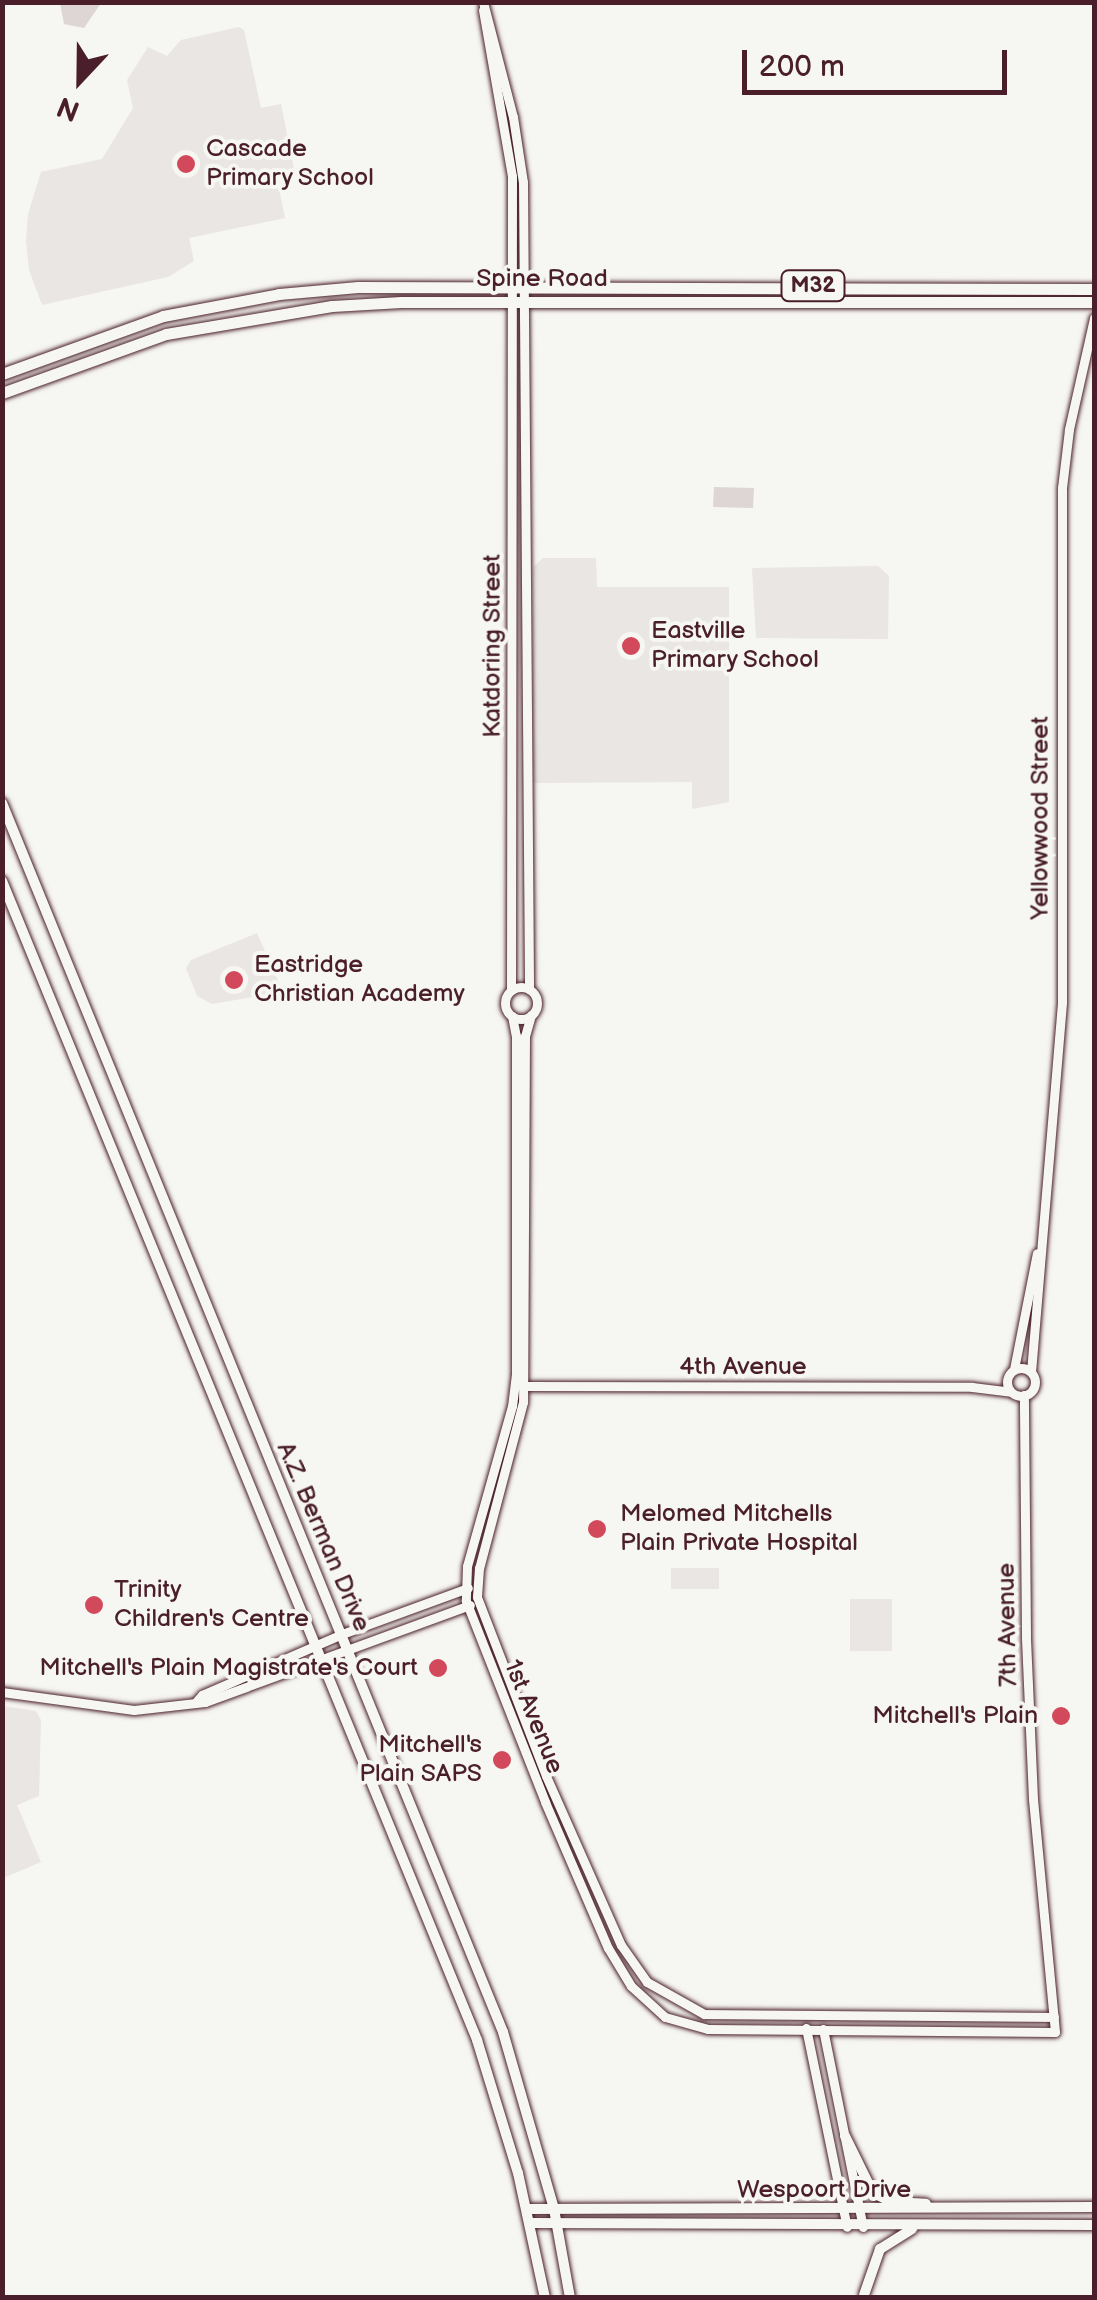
<!DOCTYPE html>
<html>
<head>
<meta charset="utf-8">
<style>
	body { margin:0 }
	#map { position:relative; width:1097px; height:2300px; overflow:hidden; background:#f6f6f2; font-family:"Balsamiq Sans",sans-serif }
	div>[style] { position:absolute }
	[style*='--x'] { left:calc(var(--x)*1px); top:calc(var(--y)*1px); width:calc(var(--w)*1px); rotate:calc(var(--a)*1deg) }
	.built>* { inset:0; background:#e9e6e3 }
	.green>* { inset:0; background:#ddd6d5 }
	.roads { filter:drop-shadow(0 0 2px #4a1f2b) drop-shadow(0 0 2px #4a1f2b) }
	.tertiary>* { height:9px; margin:-4.5px; padding:0 4.5px; transform-origin:4.5px; border-radius:4.5px; background:#f6f6f2 }
	.tertiary>.ring { margin:-4.5px; padding:0; box-sizing:content-box; background:none; border:9px solid #f6f6f2; border-radius:50% }
	.secondary>* { height:10px; margin:-5px; padding:0 5px; transform-origin:5px; border-radius:5px; background:#f6f6f2 }
	.primary>* { height:11px; margin:-5.5px; padding:0 5.5px; transform-origin:5.5px; border-radius:5.5px; background:#f6f6f2 }
	.dots>* { width:28px; height:28px; translate:-50% -50%; box-sizing:border-box; border:5px solid #f6f6f2; border-radius:50% }
	span { translate:-50% -50%; white-space:nowrap; text-align:center; line-height:1.15; -webkit-text-stroke:8px #f6f6f2; paint-order:stroke }
	.shield-label span { padding:2px 8px; background:#f6f6f2; border:2px solid; border-radius:8px; -webkit-text-stroke-width:0 }
	.shield-label { font-size:22px; color:#4a1f2b; font-weight:700 }
	.poi-label { font-size:25px; color:#4a1f2b }
	.left { translate:0 -50%; text-align:left }
	.right { translate:-100% -50%; text-align:right }
	.street-label { font-size:25px; color:#4a1f2b }
	.frame { position:absolute; inset:0; border:5px solid #4a1f2b; pointer-events:none }
	.north { position:absolute; left:30px; top:30px; width:100px; height:100px; -webkit-text-stroke:8px #f6f6f2; paint-order:stroke; rotate:202deg; font-size:28px; font-weight:700; line-height:40px; text-align:center; color:#4a1f2b }
	.north::after { content:''; display:block; margin:auto; width:35px; height:45px; background:#4a1f2b; clip-path:polygon(50% 0,100% 100%,50% 72%,0 100%) }
	.scale { position:absolute; left:742px; top:50px; width:265px; height:45px; box-sizing:border-box; border:5px solid #4a1f2b; border-top:0; padding-left:12px; font-size:30px; line-height:35px; white-space:nowrap; color:#4a1f2b; -webkit-text-stroke:8px #f6f6f2; paint-order:stroke }
</style>
</head>
<body>
<div id="map">
	<div class="built">
		<i style="clip-path:polygon(239px 27px,244px 30px,261px 108px,281px 104px,294px 169px,276px 174px,285px 218px,189px 238px,194px 261px,168px 277px,42px 305px,29px 270px,26px 241px,28px 214px,41px 172px,102px 159px,133px 108px,127px 80px,148px 47px,167px 56px,181px 40px)"></i>
		<i style="clip-path:polygon(543px 558px,596px 558px,597px 587px,729px 587px,729px 802px,692px 809px,692px 782px,533px 783px,533px 567px)"></i>
		<i style="clip-path:polygon(878px 566px,889px 576px,888px 639px,756px 638px,752px 568px)"></i>
		<i style="clip-path:polygon(257px 933px,283px 992px,212px 1004px,197px 996px,186px 968px,191px 960px)"></i>
		<i style="clip-path:polygon(671px 1568px,719px 1568px,719px 1589px,671px 1589px)"></i>
		<i style="clip-path:polygon(850px 1599px,892px 1599px,892px 1651px,850px 1651px)"></i>
		<i style="clip-path:polygon(3px 1706px,36px 1711px,41px 1720px,39px 1796px,17px 1805px,41px 1862px,3px 1878px)"></i>
	</div>
	<div class="green">
		<i style="clip-path:polygon(60px 3px,60px 2px,101px 3px,84px 28px,64px 24px)"></i>
		<i style="clip-path:polygon(714px 487px,754px 488px,753px 508px,713px 507px)"></i>
	</div>
	<div class="roads">
		<div class="tertiary">
			<i style="--x:483;--y:2;--w:119;--a:75.4"></i>
			<i style="--x:513;--y:117;--w:66;--a:81.3"></i>
			<i style="--x:523;--y:182;--w:807;--a:89.57"></i>
			<i style="--x:483;--y:10;--w:169;--a:80.1"></i>
			<i style="--x:512;--y:176;--w:814;--a:90.07"></i>
			<i class="ring" style="left:505px;top:987px;width:23px;height:23px"></i>
			<i style="--x:531;--y:1015;--w:22;--a:106"></i>
			<i style="--x:525;--y:1036;--w:366;--a:90.3"></i>
			<i style="--x:523;--y:1402;--w:172;--a:104.8"></i>
			<i style="--x:479;--y:1568;--w:29;--a:94"></i>
			<i style="--x:477;--y:1597;--w:192;--a:68.9"></i>
			<i style="--x:546;--y:1776;--w:185;--a:66.1"></i>
			<i style="--x:621;--y:1945;--w:45;--a:54.9"></i>
			<i style="--x:647;--y:1982;--w:65;--a:29.3"></i>
			<i style="--x:704;--y:2014;--w:350;--a:0.5"></i>
			<i style="--x:512;--y:1016;--w:20;--a:79"></i>
			<i style="--x:516;--y:1036;--w:338;--a:90"></i>
			<i style="--x:516;--y:1374;--w:32;--a:97"></i>
			<i style="--x:512;--y:1406;--w:166;--a:105.7"></i>
			<i style="--x:467;--y:1566;--w:35;--a:92"></i>
			<i style="--x:466;--y:1601;--w:216;--a:68.5"></i>
			<i style="--x:545;--y:1802;--w:159;--a:66.7"></i>
			<i style="--x:608;--y:1948;--w:44;--a:58.8"></i>
			<i style="--x:631;--y:1986;--w:46;--a:42.4"></i>
			<i style="--x:665;--y:2017;--w:45;--a:15.6"></i>
			<i style="--x:708;--y:2029;--w:347;--a:0.5"></i>
			<i style="--x:1055;--y:2032;--w:234;--a:-95.4"></i>
			<i style="--x:1033;--y:1799;--w:162;--a:-92.5"></i>
			<i style="--x:1026;--y:1637;--w:242;--a:-90.5"></i>
			<i class="ring" style="left:1007px;top:1368px;width:19px;height:19px"></i>
			<i style="--x:1014;--y:1369;--w:118;--a:-78.8"></i>
			<i style="--x:1031;--y:1372;--w:371;--a:-85.2"></i>
			<i style="--x:1062;--y:1002;--w:514;--a:-90"></i>
			<i style="--x:1062;--y:488;--w:59;--a:-83.2"></i>
			<i style="--x:1069;--y:429;--w:114;--a:-77.3"></i>
			<i style="--x:522;--y:1386;--w:450;--a:0.1"></i>
			<i style="--x:972;--y:1387;--w:39;--a:7"></i>
			<i style="--x:2;--y:1692;--w:133;--a:7.8"></i>
			<i style="--x:134;--y:1710;--w:71;--a:-6.4"></i>
			<i style="--x:205;--y:1702;--w:282;--a:-20.1"></i>
			<i style="--x:195;--y:1703;--w:11;--a:-49"></i>
			<i style="--x:202;--y:1695;--w:153;--a:-23.5"></i>
			<i style="--x:342;--y:1634;--w:134;--a:-20.1"></i>
			<i style="--x:806;--y:2028;--w:203;--a:78.4"></i>
			<i style="--x:823;--y:2029;--w:202;--a:78.6"></i>
		</div>
		<div class="secondary">
			<i style="--x:2;--y:803;--w:1327;--a:67.82"></i>
			<i style="--x:503;--y:2032;--w:184;--a:73.9"></i>
			<i style="--x:554;--y:2209;--w:90;--a:79.8"></i>
			<i style="--x:2;--y:881;--w:1253;--a:67.71"></i>
			<i style="--x:477;--y:2040;--w:139;--a:72.9"></i>
			<i style="--x:518;--y:2173;--w:128;--a:77.8"></i>
			<i style="--x:845;--y:2136;--w:64;--a:63.8"></i>
			<i style="--x:873;--y:2193;--w:21;--a:25"></i>
			<i style="--x:892;--y:2202;--w:34;--a:3"></i>
			<i style="--x:527;--y:2209;--w:567;--a:-0.2"></i>
			<i style="--x:531;--y:2223;--w:563;--a:0.2"></i>
			<i style="--x:864;--y:2295;--w:49;--a:-70.8"></i>
			<i style="--x:880;--y:2249;--w:38;--a:-32"></i>
		</div>
		<div class="primary">
			<i style="--x:2;--y:374;--w:171;--a:-19.8"></i>
			<i style="--x:163;--y:316;--w:118;--a:-10.7"></i>
			<i style="--x:279;--y:294;--w:79;--a:-5.1"></i>
			<i style="--x:358;--y:287;--w:736;--a:0.16"></i>
			<i style="--x:2;--y:393;--w:174;--a:-19.8"></i>
			<i style="--x:166;--y:334;--w:168;--a:-9.6"></i>
			<i style="--x:332;--y:306;--w:69;--a:-3.3"></i>
			<i style="--x:401;--y:302;--w:693;--a:0"></i>
		</div>
	</div>
	<div class="dots">
		<i style="left:186px;top:164px;background:#d1495b"></i>
		<i style="left:631px;top:646px;background:#d1495b"></i>
		<i style="left:234px;top:980px;background:#d1495b"></i>
		<i style="left:597px;top:1529px;background:#d1495b"></i>
		<i style="left:94px;top:1605px;background:#d1495b"></i>
		<i style="left:438px;top:1668px;background:#d1495b"></i>
		<i style="left:1061px;top:1716px;background:#d1495b"></i>
		<i style="left:502px;top:1760px;background:#d1495b"></i>
	</div>
	<div class="shield-label">
		<span style="left:813px;top:286px">M32</span>
	</div>
	<div class="poi-label">
		<span class="left" style="left:206px;top:164px">Cascade<br>Primary School</span>
		<span class="left" style="left:651px;top:646px">Eastville<br>Primary School</span>
		<span class="left" style="left:254px;top:980px">Eastridge<br>Christian Academy</span>
		<span class="left" style="left:620px;top:1529px">Melomed Mitchells<br>Plain Private Hospital</span>
		<span class="left" style="left:114px;top:1605px">Trinity<br>Children's Centre</span>
		<span class="right" style="left:418px;top:1668px">Mitchell's Plain Magistrate's Court</span>
		<span class="right" style="left:1038px;top:1716px">Mitchell's Plain</span>
		<span class="right" style="left:482px;top:1760px">Mitchell's<br>Plain SAPS</span>
	</div>
	<div class="street-label">
		<span style="left:542px;top:279px">Spine Road</span>
		<span style="left:493px;top:646px;rotate:-90deg">Katdoring Street</span>
		<span style="left:1041px;top:818px;rotate:-90deg">Yellowwood Street</span>
		<span style="left:743px;top:1367px">4th Avenue</span>
		<span style="left:323px;top:1537px;rotate:67deg">A.Z. Berman Drive</span>
		<span style="left:1008px;top:1625px;rotate:-91deg">7th Avenue</span>
		<span style="left:533px;top:1717px;rotate:68deg">1st Avenue</span>
		<span style="left:824px;top:2190px">Wespoort Drive</span>
	</div>
	<div class="frame"></div>
	<div class="north">N</div>
	<div class="scale">200 m</div>
</div>
</body>
</html>
